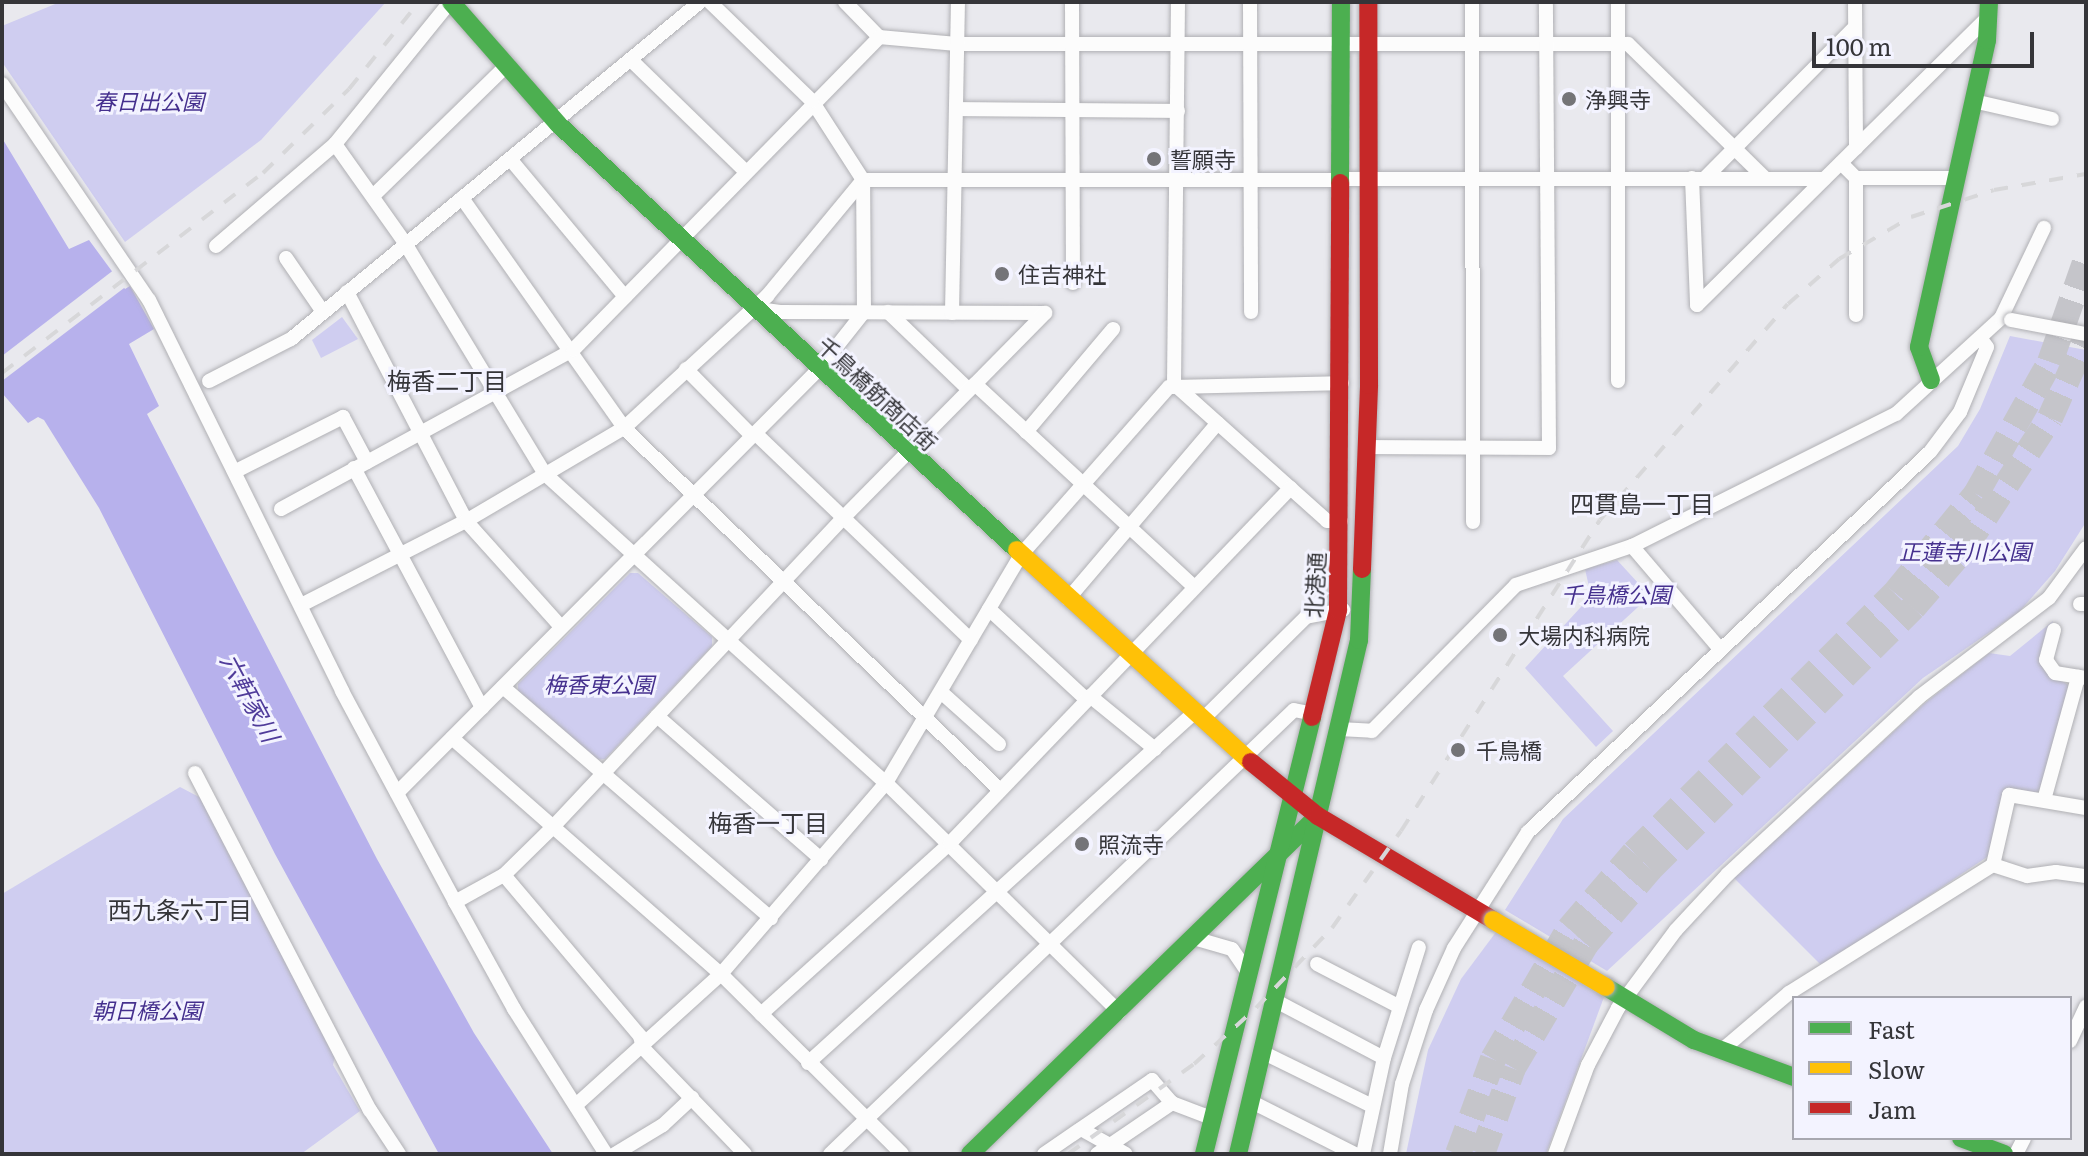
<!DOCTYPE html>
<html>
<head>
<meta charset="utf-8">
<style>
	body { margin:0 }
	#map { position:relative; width:2088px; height:1156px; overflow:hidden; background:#e9e9ee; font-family:Literata,"Noto Sans JP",serif }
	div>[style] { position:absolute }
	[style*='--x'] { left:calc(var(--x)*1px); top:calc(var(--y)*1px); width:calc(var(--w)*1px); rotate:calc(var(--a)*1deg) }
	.green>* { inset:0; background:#cfcdf0 }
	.water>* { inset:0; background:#b7b1ec }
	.pier>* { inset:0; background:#e9e9ee }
	.highway-tunnel>* { height:26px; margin-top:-13px; transform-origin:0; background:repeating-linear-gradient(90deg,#c5c5ca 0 26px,transparent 0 39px) }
	.roads { filter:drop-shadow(0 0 2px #b0b0b4) drop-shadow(0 0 2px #b0b0b4) }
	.street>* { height:14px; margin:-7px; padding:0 7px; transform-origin:7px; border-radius:7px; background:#fcfcfc }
	.fast>* { height:18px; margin:-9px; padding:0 9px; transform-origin:9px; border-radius:9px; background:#4caf50 }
	.slow>* { height:18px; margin:-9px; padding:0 9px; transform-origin:9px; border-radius:9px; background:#ffc107 }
	.jam>* { height:18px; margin:-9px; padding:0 9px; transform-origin:9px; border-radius:9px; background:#c62828 }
	.rail>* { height:4px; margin-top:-2px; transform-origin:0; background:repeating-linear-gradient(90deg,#d7d7d9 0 14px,transparent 0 28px) }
	.bridges { filter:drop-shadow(0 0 2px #b0b0b4) drop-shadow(0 0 2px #b0b0b4) }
	.street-bridge>* { height:14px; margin:-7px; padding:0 7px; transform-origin:7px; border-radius:7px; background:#fcfcfc }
	.slow-bridge>* { height:18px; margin:-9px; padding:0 9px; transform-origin:9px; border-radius:9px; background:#ffc107 }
	.dots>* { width:22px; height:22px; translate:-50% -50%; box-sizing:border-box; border:4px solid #f3f3ff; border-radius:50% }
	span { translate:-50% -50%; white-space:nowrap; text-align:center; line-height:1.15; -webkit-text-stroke:6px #f3f3ff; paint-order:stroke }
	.poi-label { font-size:22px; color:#353539 }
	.left { translate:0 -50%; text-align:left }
	.park-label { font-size:22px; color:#45308e; font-style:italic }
	.street-label { font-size:22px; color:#353539 }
	.neighbourhood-label { font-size:24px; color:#353539 }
	.water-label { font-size:24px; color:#4f3b9a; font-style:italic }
	.frame { position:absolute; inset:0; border:4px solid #353539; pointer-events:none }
	.legend { position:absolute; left:1792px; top:996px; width:280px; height:144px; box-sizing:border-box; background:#f3f3ff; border:2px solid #a7a7b0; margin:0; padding:10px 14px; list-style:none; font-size:24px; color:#353539 }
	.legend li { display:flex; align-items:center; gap:16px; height:40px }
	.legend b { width:40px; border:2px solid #a7a7b0 }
	.scale { position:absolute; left:1812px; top:32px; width:222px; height:36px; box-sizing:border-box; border:4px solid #353539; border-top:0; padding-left:10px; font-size:24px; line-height:28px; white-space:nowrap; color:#353539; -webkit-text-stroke:6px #f3f3ff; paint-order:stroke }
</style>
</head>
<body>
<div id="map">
	<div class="green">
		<i style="clip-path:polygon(60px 2px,386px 2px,261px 140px,125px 242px,2px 62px,2px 26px)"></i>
		<i style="clip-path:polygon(342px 317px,358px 339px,321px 358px,312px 340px)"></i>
		<i style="clip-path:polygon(2010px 336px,2086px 350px,2086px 522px,2055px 571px,2019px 612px,1923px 678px,1607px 971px,1505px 910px,1563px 819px,1958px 446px,1980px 409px)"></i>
		<i style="clip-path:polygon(1617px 560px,1650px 596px,1563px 676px,1613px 731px,1596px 747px,1525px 668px,1591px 596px,1585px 569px)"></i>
		<i style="clip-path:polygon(630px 573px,638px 573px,712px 637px,712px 646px,605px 759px,595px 760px,518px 693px,518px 684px)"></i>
		<i style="clip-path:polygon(2053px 621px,2041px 663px,2069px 686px,2041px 793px,2008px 790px,1990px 855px,1823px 967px,1734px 878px,1925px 703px,1989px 653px,2010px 656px)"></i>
		<i style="clip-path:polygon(180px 787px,201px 798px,336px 1051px,333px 1065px,360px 1111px,301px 1154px,2px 1154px,2px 894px)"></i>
		<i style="clip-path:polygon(1496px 932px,1604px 997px,1546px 1154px,1406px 1154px,1428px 1050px,1461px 979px)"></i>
	</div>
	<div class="water">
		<i style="clip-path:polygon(2px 138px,69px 249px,89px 240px,125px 289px,130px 286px,154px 329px,129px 344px,159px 406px,147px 414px,377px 859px,474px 1033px,553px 1154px,439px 1154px,275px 854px,99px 508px,44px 420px,38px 417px,28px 423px,2px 393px)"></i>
	</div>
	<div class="pier">
		<i style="clip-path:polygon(115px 269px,128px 285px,2px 381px,2px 356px)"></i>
	</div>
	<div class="highway-tunnel">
		<i style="--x:1458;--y:1154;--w:101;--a:-69.8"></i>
		<i style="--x:1493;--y:1059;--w:151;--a:-59.7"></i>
		<i style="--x:1569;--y:929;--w:100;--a:-49.5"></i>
		<i style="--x:1634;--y:853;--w:368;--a:-44.9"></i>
		<i style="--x:1895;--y:593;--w:128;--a:-50.7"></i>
		<i style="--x:1976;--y:494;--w:151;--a:-60.7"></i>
		<i style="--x:2050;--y:362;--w:108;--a:-70.6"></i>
		<i style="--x:1482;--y:1154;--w:91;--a:-70.2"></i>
		<i style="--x:1513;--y:1068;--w:144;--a:-59.5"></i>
		<i style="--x:1586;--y:944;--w:99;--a:-49.5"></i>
		<i style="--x:1650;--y:869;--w:371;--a:-44.8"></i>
		<i style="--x:1913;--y:608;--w:78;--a:-49.2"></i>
		<i style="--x:1964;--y:549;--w:157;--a:-56.7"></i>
		<i style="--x:2050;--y:418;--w:89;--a:-66"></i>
	</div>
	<div class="roads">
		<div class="street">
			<i style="--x:845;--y:2;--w:49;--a:45.8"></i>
			<i style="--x:879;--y:37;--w:78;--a:5.1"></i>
			<i style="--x:957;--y:44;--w:671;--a:0"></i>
			<i style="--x:1628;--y:44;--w:192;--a:44.4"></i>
			<i style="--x:1072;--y:2;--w:281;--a:89.8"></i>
			<i style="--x:1250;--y:2;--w:310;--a:89.8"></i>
			<i style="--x:1472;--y:2;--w:520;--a:89.89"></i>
			<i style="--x:1855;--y:2;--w:146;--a:89.6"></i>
			<i style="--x:631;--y:60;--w:159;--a:44.2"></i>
			<i style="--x:2;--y:84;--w:261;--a:55.8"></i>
			<i style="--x:149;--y:300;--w:436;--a:63.7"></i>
			<i style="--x:342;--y:691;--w:239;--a:61.8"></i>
			<i style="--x:455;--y:902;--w:122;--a:61.1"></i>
			<i style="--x:514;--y:1009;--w:172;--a:57.6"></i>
			<i style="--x:1973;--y:101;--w:81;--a:12.8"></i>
			<i style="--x:956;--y:109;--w:222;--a:0.5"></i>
			<i style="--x:335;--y:144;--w:121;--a:54.7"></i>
			<i style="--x:405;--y:243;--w:270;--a:58.8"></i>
			<i style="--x:545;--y:474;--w:460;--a:42.2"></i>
			<i style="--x:886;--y:783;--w:327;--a:44.5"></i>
			<i style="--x:511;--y:160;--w:178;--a:50.2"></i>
			<i style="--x:1841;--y:163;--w:21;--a:45"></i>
			<i style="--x:1856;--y:178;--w:137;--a:90"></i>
			<i style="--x:1692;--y:178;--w:127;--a:87.7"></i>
			<i style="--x:1697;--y:305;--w:411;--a:-44.7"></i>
			<i style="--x:1705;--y:178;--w:213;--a:-45.2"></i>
			<i style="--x:1856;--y:178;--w:101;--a:0"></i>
			<i style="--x:863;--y:180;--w:961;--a:-0.06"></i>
			<i style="--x:373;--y:196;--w:186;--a:-44.3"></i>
			<i style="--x:462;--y:198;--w:281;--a:54.8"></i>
			<i style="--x:624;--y:428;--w:521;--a:43.91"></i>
			<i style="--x:216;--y:246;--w:157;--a:-40.6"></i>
			<i style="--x:335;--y:144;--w:183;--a:-51"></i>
			<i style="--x:286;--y:258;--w:65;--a:55.6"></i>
			<i style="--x:347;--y:292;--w:258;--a:62.5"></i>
			<i style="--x:466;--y:521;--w:142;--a:48.1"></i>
			<i style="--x:752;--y:308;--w:28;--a:8"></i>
			<i style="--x:780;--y:312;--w:265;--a:0.2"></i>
			<i style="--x:888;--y:312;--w:112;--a:43.9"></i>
			<i style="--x:952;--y:313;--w:311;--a:-88.9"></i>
			<i style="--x:686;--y:369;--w:94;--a:45.4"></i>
			<i style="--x:209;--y:381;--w:92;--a:-27.1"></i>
			<i style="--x:291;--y:339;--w:530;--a:-39.49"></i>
			<i style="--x:1618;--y:381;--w:379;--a:-90"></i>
			<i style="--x:975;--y:384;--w:299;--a:42.8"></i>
			<i style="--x:1174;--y:384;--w:382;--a:-89.4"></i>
			<i style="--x:1174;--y:384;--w:205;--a:41.8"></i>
			<i style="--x:1327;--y:521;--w:14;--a:0"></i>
			<i style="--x:1026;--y:432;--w:135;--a:-49.8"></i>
			<i style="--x:755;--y:433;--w:299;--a:43.8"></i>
			<i style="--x:1367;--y:447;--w:182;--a:0.3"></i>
			<i style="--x:1549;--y:448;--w:446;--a:-90.4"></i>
			<i style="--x:354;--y:468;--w:272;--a:61.9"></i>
			<i style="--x:236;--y:471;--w:120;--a:-26.8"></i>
			<i style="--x:343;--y:417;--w:51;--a:61.9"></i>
			<i style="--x:281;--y:509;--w:332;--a:-28.6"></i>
			<i style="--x:573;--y:350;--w:438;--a:-45.6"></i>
			<i style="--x:1632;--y:546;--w:134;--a:49.5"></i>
			<i style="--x:1068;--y:599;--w:231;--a:-49.6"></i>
			<i style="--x:2080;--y:604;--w:6;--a:0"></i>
			<i style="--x:301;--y:605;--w:185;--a:-27"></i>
			<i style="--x:466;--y:521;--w:183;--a:-30.5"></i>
			<i style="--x:624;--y:428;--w:195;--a:-42.7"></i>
			<i style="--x:767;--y:296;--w:151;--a:-50.4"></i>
			<i style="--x:989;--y:609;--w:132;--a:42.9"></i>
			<i style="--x:2054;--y:630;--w:31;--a:105"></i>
			<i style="--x:2046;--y:660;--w:16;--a:55"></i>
			<i style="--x:2055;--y:673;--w:31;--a:9"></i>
			<i style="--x:503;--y:687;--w:354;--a:40.8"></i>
			<i style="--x:941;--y:692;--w:78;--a:41.9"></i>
			<i style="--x:1090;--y:696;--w:84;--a:39.2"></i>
			<i style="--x:657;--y:716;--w:218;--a:41.1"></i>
			<i style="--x:1203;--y:719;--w:145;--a:-44.7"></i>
			<i style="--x:1306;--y:617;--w:38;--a:-11"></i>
			<i style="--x:1339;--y:729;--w:33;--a:3"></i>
			<i style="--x:1372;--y:731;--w:205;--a:-45.4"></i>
			<i style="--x:1516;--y:585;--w:122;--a:-18.6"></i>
			<i style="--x:1632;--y:546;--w:295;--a:-26.6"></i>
			<i style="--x:1896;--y:414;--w:142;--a:-42.4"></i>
			<i style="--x:2001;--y:318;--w:100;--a:-64.5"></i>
			<i style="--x:452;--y:738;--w:358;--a:41.3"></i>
			<i style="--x:721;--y:974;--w:255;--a:44.8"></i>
			<i style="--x:195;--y:773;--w:380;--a:62.6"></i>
			<i style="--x:370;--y:1110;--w:53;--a:56.6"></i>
			<i style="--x:397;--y:793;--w:597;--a:-45.14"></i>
			<i style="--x:818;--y:370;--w:74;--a:-51.6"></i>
			<i style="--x:864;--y:312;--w:132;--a:-90.4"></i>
			<i style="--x:863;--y:180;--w:94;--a:-122.8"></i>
			<i style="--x:812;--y:101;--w:142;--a:-135.9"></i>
			<i style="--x:2044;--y:800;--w:128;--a:-74.5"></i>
			<i style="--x:1993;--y:865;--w:72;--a:-77.1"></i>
			<i style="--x:2009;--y:795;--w:78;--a:9.6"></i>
			<i style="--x:504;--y:875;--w:211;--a:49.8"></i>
			<i style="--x:640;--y:1036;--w:12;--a:76"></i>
			<i style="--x:643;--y:1048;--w:147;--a:46.1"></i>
			<i style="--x:455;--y:902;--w:56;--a:-28.9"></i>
			<i style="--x:504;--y:875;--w:66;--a:-44.4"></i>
			<i style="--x:551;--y:829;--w:424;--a:-46.8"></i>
			<i style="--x:841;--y:520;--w:291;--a:-45.4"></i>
			<i style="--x:1197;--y:939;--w:36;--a:16"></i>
			<i style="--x:1232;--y:949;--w:27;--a:56"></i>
			<i style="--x:1317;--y:964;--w:93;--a:27.4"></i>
			<i style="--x:1274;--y:1000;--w:124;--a:27.8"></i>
			<i style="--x:761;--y:1014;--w:255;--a:-42.1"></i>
			<i style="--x:950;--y:843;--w:492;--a:-46.2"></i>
			<i style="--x:2070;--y:1041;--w:38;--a:-65"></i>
			<i style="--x:1722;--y:1050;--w:88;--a:-40.4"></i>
			<i style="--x:1789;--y:993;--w:241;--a:-32.1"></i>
			<i style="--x:1993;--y:865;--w:36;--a:18"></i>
			<i style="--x:2027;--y:876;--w:29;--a:-8"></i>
			<i style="--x:2056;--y:872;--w:30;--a:8"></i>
			<i style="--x:1262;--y:1052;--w:123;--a:26.1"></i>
			<i style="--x:808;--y:1063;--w:522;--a:-42.21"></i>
			<i style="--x:1250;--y:1101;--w:118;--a:26.8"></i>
			<i style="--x:576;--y:1105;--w:195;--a:-42.1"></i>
			<i style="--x:721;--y:974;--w:252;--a:-49.2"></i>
			<i style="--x:886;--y:783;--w:264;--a:-59.4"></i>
			<i style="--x:1020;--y:556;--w:225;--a:-48.6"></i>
			<i style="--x:1169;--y:387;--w:173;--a:-1.3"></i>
			<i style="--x:1081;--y:1129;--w:51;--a:29.1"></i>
			<i style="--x:615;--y:1154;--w:56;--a:-31.1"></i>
			<i style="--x:663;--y:1125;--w:40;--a:-43"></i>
			<i style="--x:830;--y:1154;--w:642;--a:-43.74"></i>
			<i style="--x:1294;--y:710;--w:21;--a:11"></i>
			<i style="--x:1044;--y:1154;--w:131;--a:-34.4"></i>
			<i style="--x:1152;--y:1080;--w:30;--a:49"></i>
			<i style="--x:1172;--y:1103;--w:45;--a:20.9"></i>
			<i style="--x:1097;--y:1154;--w:91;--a:-34.2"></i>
			<i style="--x:1363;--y:1154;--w:98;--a:-77.7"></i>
			<i style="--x:1384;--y:1058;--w:116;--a:-72.5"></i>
			<i style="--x:1390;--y:1154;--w:71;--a:-80.3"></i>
			<i style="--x:1402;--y:1084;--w:78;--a:-72"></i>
			<i style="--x:1426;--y:1010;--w:68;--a:-65.7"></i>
			<i style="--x:1454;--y:948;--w:138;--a:-57.5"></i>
			<i style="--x:1528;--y:832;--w:553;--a:-43.39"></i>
			<i style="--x:1930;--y:452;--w:50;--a:-53.1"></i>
			<i style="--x:1960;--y:412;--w:70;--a:-67.4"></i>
			<i style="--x:1987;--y:347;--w:11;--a:-128"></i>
			<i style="--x:1555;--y:1154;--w:95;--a:-69.7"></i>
			<i style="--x:1588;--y:1065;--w:64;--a:-62.2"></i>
			<i style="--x:1618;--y:1008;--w:97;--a:-53.4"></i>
			<i style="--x:1676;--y:930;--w:76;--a:-47.1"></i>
			<i style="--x:1728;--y:874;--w:260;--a:-42.8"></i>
			<i style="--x:1919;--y:697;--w:163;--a:-37.3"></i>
			<i style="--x:2049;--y:598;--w:62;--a:-53.5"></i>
			<i style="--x:2016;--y:1154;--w:18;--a:-63"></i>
		</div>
		<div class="fast">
			<i style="--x:451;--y:2;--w:162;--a:48.7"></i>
			<i style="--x:558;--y:124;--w:626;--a:42.86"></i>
			<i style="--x:1340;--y:183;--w:181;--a:-89.7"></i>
			<i style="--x:1931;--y:380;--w:35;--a:-110"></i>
			<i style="--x:1919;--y:347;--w:314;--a:-77.5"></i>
			<i style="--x:1987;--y:40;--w:38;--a:-87"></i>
			<i style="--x:1606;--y:987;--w:103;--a:31.1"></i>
			<i style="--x:1694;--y:1040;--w:107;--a:20.3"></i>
			<i style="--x:1961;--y:1138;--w:46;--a:20.4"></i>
			<i style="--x:970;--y:1154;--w:485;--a:-44.2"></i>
			<i style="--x:1204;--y:1154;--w:450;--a:-76.1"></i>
			<i style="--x:1238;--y:1154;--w:528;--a:-76.75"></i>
			<i style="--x:1359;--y:640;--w:71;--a:-87.6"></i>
		</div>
		<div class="slow">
			<i style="--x:1017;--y:550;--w:316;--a:42.2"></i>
		</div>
		<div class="jam">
			<i style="--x:1362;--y:569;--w:184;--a:-87.8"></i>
			<i style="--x:1369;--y:385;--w:383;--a:-90.1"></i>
			<i style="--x:1312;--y:717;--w:110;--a:-76.3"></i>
			<i style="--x:1338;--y:610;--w:427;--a:-89.7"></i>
			<i style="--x:1251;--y:762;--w:86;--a:38.9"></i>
			<i style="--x:1318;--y:816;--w:204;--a:30.7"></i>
		</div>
	</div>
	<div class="rail">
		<i style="--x:2;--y:373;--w:329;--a:-37.5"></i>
		<i style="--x:263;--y:173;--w:120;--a:-44.3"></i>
		<i style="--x:349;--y:89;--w:112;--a:-51.2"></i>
		<i style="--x:1068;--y:1154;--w:155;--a:-35.5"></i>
		<i style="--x:1194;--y:1064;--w:84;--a:-42.1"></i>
		<i style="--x:1256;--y:1008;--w:110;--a:-46.5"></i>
		<i style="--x:1332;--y:928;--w:119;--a:-54.6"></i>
		<i style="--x:1401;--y:831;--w:369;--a:-57.4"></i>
		<i style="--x:1600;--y:520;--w:286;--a:-49"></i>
		<i style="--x:1788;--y:304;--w:68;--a:-41.4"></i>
		<i style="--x:1839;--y:259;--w:83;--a:-30.3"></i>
		<i style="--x:1911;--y:217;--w:87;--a:-18"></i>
		<i style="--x:1994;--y:190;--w:93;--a:-9.9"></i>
	</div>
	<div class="bridges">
		<div class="street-bridge">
			<i style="--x:2011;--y:320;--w:76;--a:10.6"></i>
		</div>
		<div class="slow-bridge">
			<i style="--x:1493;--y:920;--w:131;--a:30.7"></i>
		</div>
	</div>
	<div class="dots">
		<i style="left:1569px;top:99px;background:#747478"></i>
		<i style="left:1154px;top:159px;background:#747478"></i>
		<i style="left:1002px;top:274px;background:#747478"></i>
		<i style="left:1500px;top:635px;background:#747478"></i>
		<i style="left:1458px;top:750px;background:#747478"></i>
		<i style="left:1082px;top:844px;background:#747478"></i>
	</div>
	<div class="poi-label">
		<span class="left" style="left:1585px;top:99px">浄興寺</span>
		<span class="left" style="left:1170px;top:159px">誓願寺</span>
		<span class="left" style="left:1018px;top:274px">住吉神社</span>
		<span class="left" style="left:1518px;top:635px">大場内科病院</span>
		<span class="left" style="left:1476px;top:750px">千鳥橋</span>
		<span class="left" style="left:1098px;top:844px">照流寺</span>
	</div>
	<div class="park-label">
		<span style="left:149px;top:101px">春日出公園</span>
		<span style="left:1965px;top:551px">正蓮寺川公園</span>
		<span style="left:1616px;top:594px">千鳥橋公園</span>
		<span style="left:599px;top:684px">梅香東公園</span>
		<span style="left:147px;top:1010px">朝日橋公園</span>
	</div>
	<div class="street-label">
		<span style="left:878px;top:393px;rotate:43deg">千鳥橋筋商店街</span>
		<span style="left:1314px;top:585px;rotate:-87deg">北港通</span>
	</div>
	<div class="neighbourhood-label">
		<span style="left:447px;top:380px">梅香二丁目</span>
		<span style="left:1642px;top:503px">四貫島一丁目</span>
		<span style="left:768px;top:822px">梅香一丁目</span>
		<span style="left:180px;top:909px">西九条六丁目</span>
	</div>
	<div class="water-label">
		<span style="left:251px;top:697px;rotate:62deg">六軒家川</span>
	</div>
	<div class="frame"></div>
	<ul class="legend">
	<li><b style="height:10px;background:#4caf50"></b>Fast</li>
	<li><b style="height:10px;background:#ffc107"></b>Slow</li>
	<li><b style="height:10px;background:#c62828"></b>Jam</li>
	</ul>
	<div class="scale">100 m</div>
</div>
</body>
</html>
